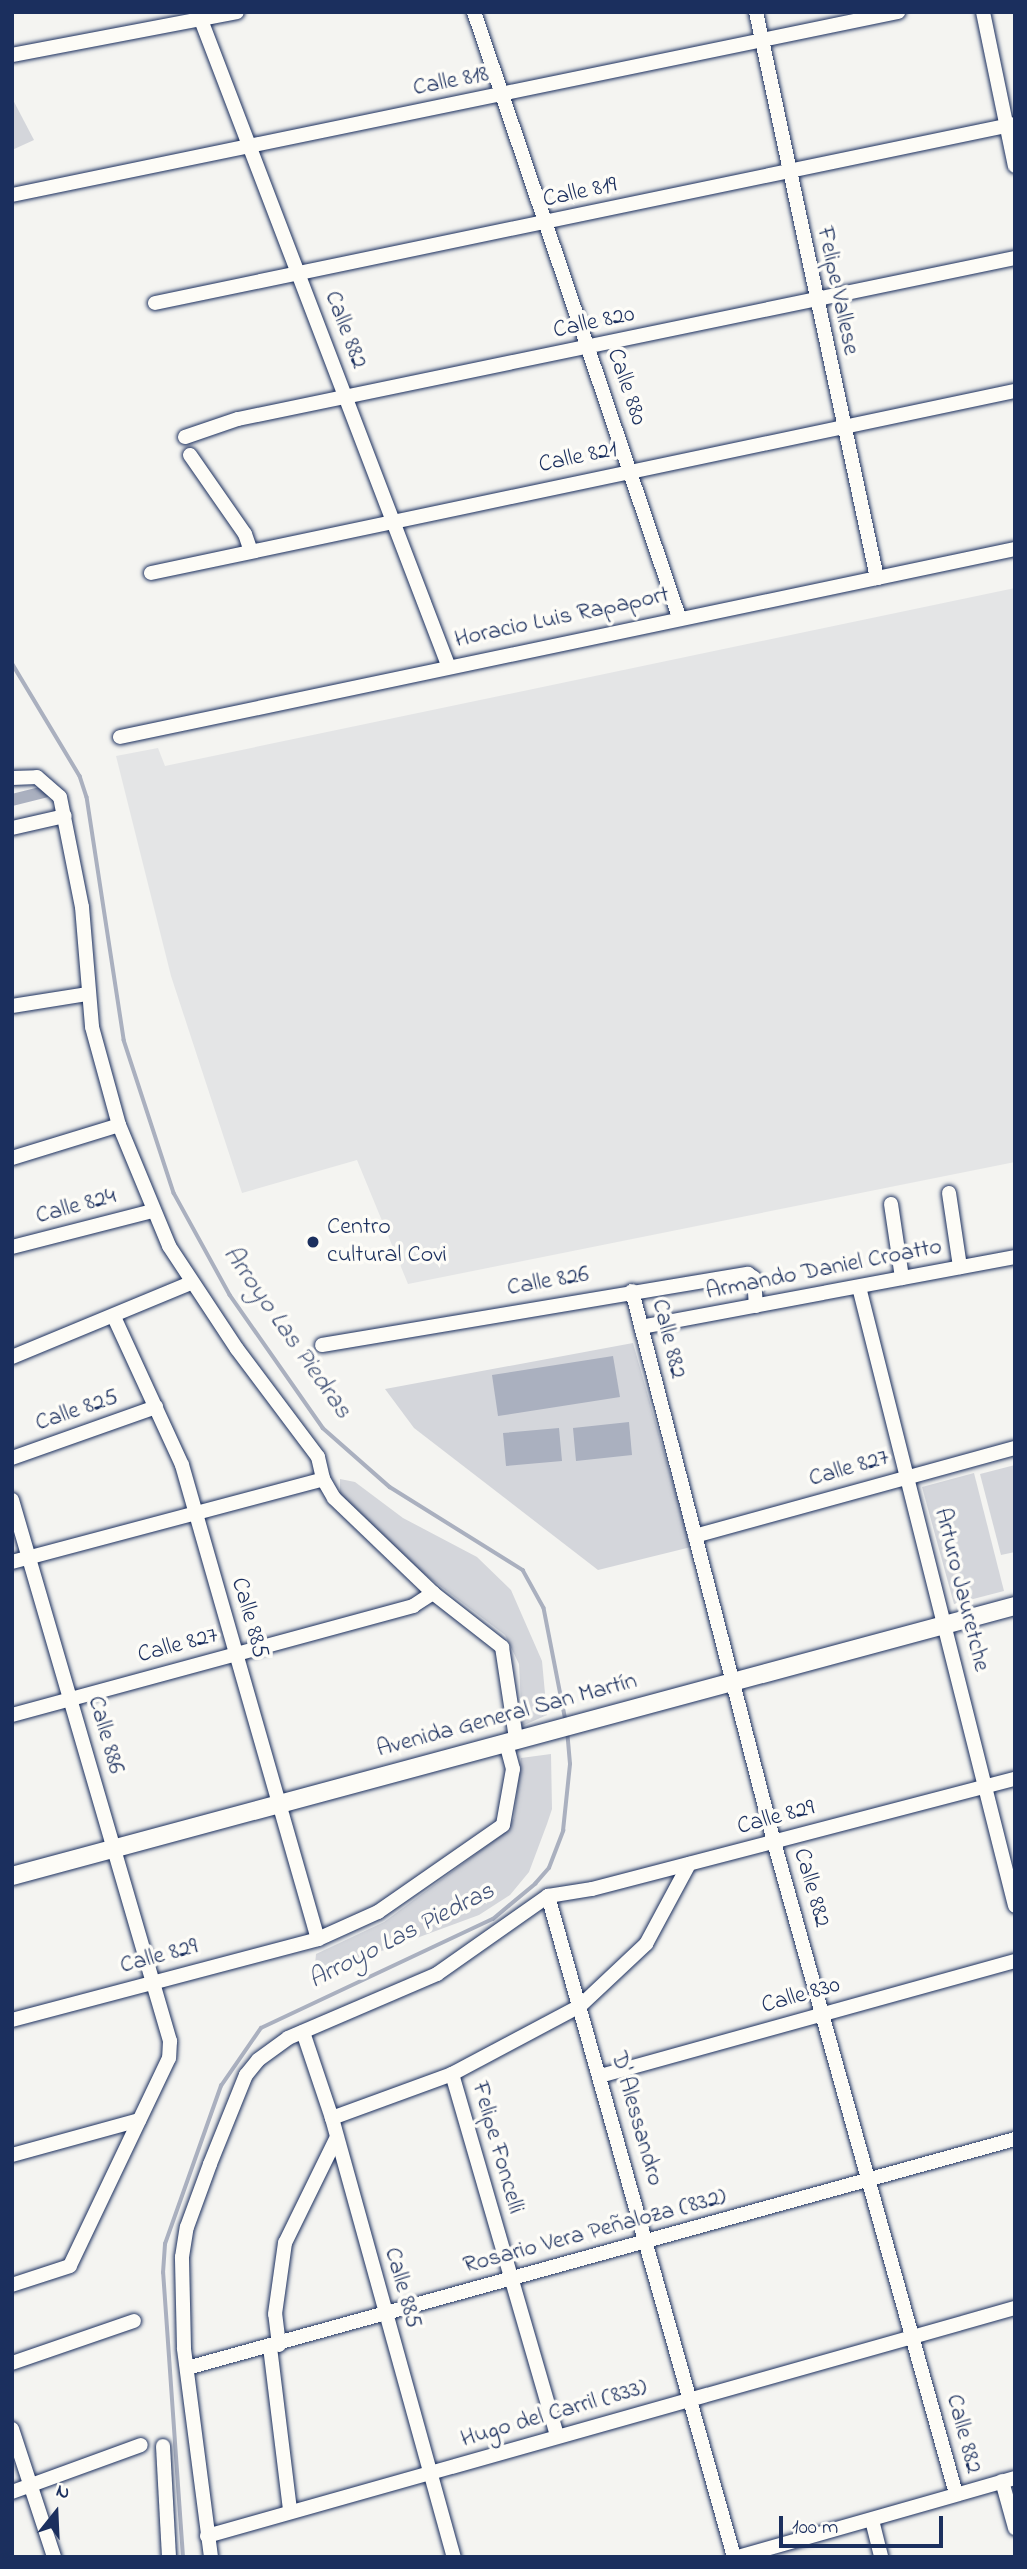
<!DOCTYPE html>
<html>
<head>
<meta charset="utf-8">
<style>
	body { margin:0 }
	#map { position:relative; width:1027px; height:2569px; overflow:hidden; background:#f4f4f1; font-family:"Indie Flower",sans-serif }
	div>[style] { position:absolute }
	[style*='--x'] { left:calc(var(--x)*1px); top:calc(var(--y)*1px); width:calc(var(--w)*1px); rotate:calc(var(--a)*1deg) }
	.built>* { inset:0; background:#e4e5e6 }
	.green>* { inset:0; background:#d4d6db }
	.water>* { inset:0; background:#aab0bf }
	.stream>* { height:3.5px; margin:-1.75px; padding:0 1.75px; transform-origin:1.75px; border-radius:1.75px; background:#aab0bf }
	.canal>* { height:12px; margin:-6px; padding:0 6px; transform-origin:6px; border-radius:6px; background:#aab0bf }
	.roads { filter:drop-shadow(0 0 2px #1b2f5e) drop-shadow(0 0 2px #1b2f5e) }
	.minor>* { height:14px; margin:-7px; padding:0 7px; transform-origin:7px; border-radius:7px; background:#fdfcf7 }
	.major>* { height:18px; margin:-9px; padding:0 9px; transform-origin:9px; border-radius:9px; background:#fdfcf7 }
	.dots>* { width:19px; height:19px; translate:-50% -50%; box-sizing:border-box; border:4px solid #fdfcf7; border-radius:50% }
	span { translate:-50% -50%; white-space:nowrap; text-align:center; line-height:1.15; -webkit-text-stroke:7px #fdfcf7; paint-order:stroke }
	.street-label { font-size:24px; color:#1b2f5e }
	.poi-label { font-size:24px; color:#1b2f5e }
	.left { translate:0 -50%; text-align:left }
	.water-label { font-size:26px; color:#46567b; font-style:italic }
	.frame { position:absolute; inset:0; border:14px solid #1b2f5e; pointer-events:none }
	.north { position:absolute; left:21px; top:2478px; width:70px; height:70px; -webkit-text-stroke:5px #fdfcf7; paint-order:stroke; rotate:18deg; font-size:19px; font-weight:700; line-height:28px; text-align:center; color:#1b2f5e }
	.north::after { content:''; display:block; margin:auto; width:24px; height:32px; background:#1b2f5e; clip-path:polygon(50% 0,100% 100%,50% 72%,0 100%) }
	.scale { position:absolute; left:779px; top:2516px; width:164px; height:32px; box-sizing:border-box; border:4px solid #1b2f5e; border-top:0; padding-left:9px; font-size:21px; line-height:24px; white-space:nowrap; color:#1b2f5e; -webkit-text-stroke:5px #fdfcf7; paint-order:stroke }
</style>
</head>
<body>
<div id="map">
	<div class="built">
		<i style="clip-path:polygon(1015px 588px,1015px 1162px,408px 1284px,357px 1160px,242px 1193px,171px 976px,116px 756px,158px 748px,165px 766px)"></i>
	</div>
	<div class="green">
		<i style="clip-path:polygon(12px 98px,34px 140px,12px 150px)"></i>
		<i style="clip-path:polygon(633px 1343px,691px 1547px,598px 1570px,414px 1428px,385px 1389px)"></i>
		<i style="clip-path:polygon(1015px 1465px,1015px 1552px,1001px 1555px,980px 1474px)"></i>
		<i style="clip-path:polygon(974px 1473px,1004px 1591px,954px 1604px,922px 1487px)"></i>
		<i style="clip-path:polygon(340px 1479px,355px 1482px,403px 1518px,477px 1557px,511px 1590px,542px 1661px,547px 1715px,522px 1726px,519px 1664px,505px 1635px,374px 1536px,340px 1499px)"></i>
		<i style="clip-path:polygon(551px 1754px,552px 1809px,547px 1824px,529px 1872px,510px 1895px,479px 1915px,314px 1976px,316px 1954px,384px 1922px,507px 1831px,514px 1818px,521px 1758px)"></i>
	</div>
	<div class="water">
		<i style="clip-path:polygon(613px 1356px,620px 1397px,498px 1416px,492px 1375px)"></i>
		<i style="clip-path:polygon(629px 1422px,632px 1455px,576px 1461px,573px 1428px)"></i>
		<i style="clip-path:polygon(559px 1428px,562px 1461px,506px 1466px,503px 1433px)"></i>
	</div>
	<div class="stream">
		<i style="--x:12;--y:663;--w:132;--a:59"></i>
		<i style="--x:80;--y:776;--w:22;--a:72"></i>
		<i style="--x:87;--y:797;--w:246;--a:81.3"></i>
		<i style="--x:124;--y:1040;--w:161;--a:71.9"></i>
		<i style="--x:174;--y:1193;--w:116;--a:61.2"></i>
		<i style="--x:230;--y:1295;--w:162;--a:55"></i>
		<i style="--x:323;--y:1428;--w:89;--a:41.4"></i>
		<i style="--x:390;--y:1487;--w:157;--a:32"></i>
		<i style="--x:523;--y:1570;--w:43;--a:61.1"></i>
		<i style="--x:544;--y:1608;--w:115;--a:79"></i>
		<i style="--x:183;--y:2557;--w:285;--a:-94"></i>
		<i style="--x:163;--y:2273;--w:29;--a:-86"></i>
		<i style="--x:165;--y:2244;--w:168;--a:-70.5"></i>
		<i style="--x:221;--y:2086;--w:70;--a:-55.4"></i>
		<i style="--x:261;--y:2028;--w:256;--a:-25.2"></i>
		<i style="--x:493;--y:1919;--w:55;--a:-39.8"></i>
		<i style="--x:535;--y:1884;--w:21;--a:-49"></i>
		<i style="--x:549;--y:1868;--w:40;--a:-69"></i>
		<i style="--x:563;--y:1831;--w:67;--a:-84"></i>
		<i style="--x:570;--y:1764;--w:32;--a:-95"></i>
	</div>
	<div class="canal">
		<i style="--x:12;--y:800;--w:34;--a:-14"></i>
	</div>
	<div class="roads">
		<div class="minor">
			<i style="--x:198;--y:12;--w:699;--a:69.05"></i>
			<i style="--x:474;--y:12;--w:639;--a:71.28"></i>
			<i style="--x:756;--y:12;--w:579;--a:77.93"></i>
			<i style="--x:983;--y:12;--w:157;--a:78.3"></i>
			<i style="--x:12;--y:55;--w:229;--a:-10.8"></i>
			<i style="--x:12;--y:195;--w:905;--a:-11.67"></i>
			<i style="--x:155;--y:303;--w:878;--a:-11.76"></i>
			<i style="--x:185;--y:437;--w:56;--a:-18.8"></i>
			<i style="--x:238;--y:419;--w:794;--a:-11.71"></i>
			<i style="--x:190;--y:455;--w:96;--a:55.2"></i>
			<i style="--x:245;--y:534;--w:18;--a:71"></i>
			<i style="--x:151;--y:573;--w:883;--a:-11.9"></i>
			<i style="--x:120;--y:737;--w:915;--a:-11.86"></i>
			<i style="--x:12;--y:778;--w:25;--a:-2"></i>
			<i style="--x:37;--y:777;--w:30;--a:41"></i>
			<i style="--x:60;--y:797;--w:112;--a:78.7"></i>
			<i style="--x:82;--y:907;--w:120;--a:85.2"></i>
			<i style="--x:92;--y:1027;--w:102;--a:74.6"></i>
			<i style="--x:119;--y:1125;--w:131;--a:67.5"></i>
			<i style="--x:169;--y:1246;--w:123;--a:56.6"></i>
			<i style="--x:237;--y:1349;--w:135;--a:53.1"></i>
			<i style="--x:318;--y:1457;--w:23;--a:77"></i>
			<i style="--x:323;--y:1479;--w:22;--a:60"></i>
			<i style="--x:334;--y:1498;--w:137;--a:43.8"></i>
			<i style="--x:433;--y:1593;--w:88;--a:38"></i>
			<i style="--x:502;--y:1647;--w:93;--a:81.3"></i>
			<i style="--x:12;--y:828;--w:54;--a:-12.8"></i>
			<i style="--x:12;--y:1006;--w:77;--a:-9"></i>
			<i style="--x:12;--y:1158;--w:112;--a:-17.1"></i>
			<i style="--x:949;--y:1193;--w:75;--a:81.5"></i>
			<i style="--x:891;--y:1204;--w:75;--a:81.5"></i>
			<i style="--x:12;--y:1247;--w:145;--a:-14.4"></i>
			<i style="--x:859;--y:1287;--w:638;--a:75.85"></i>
			<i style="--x:632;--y:1291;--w:569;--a:75.55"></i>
			<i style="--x:774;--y:1842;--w:677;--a:74.4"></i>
			<i style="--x:114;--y:1317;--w:163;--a:65.3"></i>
			<i style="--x:182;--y:1465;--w:493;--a:74"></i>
			<i style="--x:641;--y:1327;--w:380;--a:-10.6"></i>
			<i style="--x:322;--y:1345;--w:432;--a:-9.5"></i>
			<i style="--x:748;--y:1274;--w:7;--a:34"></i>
			<i style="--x:754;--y:1278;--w:28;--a:86"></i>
			<i style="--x:12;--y:1357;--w:194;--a:-22.5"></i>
			<i style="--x:12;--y:1458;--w:153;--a:-19.5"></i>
			<i style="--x:12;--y:1500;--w:564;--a:73.72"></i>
			<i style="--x:170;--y:2041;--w:17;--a:93"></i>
			<i style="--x:169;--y:2058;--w:230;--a:115.5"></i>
			<i style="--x:70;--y:2266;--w:61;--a:161.9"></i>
			<i style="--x:695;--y:1536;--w:332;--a:-15.4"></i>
			<i style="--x:12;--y:1562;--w:322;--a:-14.9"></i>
			<i style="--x:12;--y:1715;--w:416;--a:-15.2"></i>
			<i style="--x:413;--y:1606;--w:24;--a:-33"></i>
			<i style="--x:548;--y:1896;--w:687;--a:74.28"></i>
			<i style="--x:12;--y:2020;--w:317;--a:-14.8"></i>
			<i style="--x:318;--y:1939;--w:66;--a:-24.2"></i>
			<i style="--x:378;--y:1912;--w:152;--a:-34.8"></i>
			<i style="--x:503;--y:1825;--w:57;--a:-79.9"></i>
			<i style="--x:513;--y:1769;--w:28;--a:-105"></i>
			<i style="--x:303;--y:2032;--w:91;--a:71.4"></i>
			<i style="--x:332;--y:2118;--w:456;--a:74.5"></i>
			<i style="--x:452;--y:2074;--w:377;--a:73.8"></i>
			<i style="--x:600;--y:2076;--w:431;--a:-15.5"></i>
			<i style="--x:332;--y:2118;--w:128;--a:-20.1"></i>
			<i style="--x:452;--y:2074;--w:145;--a:-28"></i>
			<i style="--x:580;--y:2006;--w:91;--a:-43.2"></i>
			<i style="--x:646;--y:1944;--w:91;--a:-61.7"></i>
			<i style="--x:12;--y:2155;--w:132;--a:-15.4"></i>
			<i style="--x:279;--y:2345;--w:31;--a:-97"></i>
			<i style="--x:275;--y:2314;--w:72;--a:-82"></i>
			<i style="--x:285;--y:2243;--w:116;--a:-63.9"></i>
			<i style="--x:270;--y:2347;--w:165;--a:83"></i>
			<i style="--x:12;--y:2363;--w:129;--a:-19"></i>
			<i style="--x:187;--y:2368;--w:859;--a:-15.46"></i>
			<i style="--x:12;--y:2429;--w:135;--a:71.8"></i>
			<i style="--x:163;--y:2446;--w:111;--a:86.9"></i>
			<i style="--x:1002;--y:2481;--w:49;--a:74.5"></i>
			<i style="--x:12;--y:2492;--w:137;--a:-20"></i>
			<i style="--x:872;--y:2520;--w:38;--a:76"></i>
			<i style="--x:207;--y:2536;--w:840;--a:-15.76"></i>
			<i style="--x:211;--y:2557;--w:211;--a:-97.4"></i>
			<i style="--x:184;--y:2348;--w:91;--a:-91.3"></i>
			<i style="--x:182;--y:2257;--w:30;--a:-81"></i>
			<i style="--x:187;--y:2227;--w:67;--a:-69.9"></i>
			<i style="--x:210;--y:2164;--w:96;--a:-68"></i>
			<i style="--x:246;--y:2075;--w:19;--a:-51"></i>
			<i style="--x:258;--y:2060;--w:37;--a:-36"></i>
			<i style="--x:288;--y:2038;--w:162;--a:-23.2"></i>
			<i style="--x:437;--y:1974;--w:136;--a:-35.1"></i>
			<i style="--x:548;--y:1896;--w:45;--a:-9"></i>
			<i style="--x:592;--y:1889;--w:437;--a:-14.6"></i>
			<i style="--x:738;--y:2557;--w:288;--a:-15.9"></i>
		</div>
		<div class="major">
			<i style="--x:12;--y:1876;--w:1039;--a:-15.07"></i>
		</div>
	</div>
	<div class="dots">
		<i style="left:313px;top:1242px;background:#1b2f5e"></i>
	</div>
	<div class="street-label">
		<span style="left:451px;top:82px;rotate:-11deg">Calle 818</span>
		<span style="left:580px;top:193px;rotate:-12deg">Calle 819</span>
		<span style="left:837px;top:291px;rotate:78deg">Felipe Vallese</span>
		<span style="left:594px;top:323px;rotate:-12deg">Calle 820</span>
		<span style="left:345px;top:330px;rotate:69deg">Calle 882</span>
		<span style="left:626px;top:387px;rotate:71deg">Calle 880</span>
		<span style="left:578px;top:458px;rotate:-12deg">Calle 821</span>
		<span style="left:562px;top:618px;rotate:-12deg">Horacio Luis Rapaport</span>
		<span style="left:76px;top:1207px;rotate:-15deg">Calle 824</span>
		<span style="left:824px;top:1270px;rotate:-11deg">Armando Daniel Croatto</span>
		<span style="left:548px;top:1282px;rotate:-10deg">Calle 826</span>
		<span style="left:668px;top:1339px;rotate:76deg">Calle 882</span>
		<span style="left:77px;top:1411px;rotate:-19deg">Calle 825</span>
		<span style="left:849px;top:1469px;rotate:-16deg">Calle 827</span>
		<span style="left:961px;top:1590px;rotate:76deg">Arturo Jauretche</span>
		<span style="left:249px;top:1618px;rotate:74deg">Calle 885</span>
		<span style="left:178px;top:1646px;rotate:-15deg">Calle 827</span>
		<span style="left:507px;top:1716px;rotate:-15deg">Avenida General San Martín</span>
		<span style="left:105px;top:1735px;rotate:74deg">Calle 886</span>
		<span style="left:776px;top:1818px;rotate:-15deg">Calle 829</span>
		<span style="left:811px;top:1888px;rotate:74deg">Calle 882</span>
		<span style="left:159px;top:1957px;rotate:-15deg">Calle 829</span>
		<span style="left:801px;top:1996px;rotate:-16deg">Calle 830</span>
		<span style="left:636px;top:2119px;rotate:74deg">D' Alessandro</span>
		<span style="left:497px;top:2148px;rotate:74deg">Felipe Foncelli</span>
		<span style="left:595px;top:2232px;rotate:-15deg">Rosario Vera Peñaloza (832)</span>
		<span style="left:402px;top:2288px;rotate:74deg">Calle 885</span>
		<span style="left:554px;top:2414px;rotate:-16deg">Hugo del Carril (833)</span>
		<span style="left:963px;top:2434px;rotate:75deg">Calle 882</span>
	</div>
	<div class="poi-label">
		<span class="left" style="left:327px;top:1242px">Centro<br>cultural Covi</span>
	</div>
	<div class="water-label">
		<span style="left:286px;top:1333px;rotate:55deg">Arroyo Las Piedras</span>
		<span style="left:402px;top:1937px;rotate:-27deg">Arroyo Las Piedras</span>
	</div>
	<div class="frame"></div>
	<div class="north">N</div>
	<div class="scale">100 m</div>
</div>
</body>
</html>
